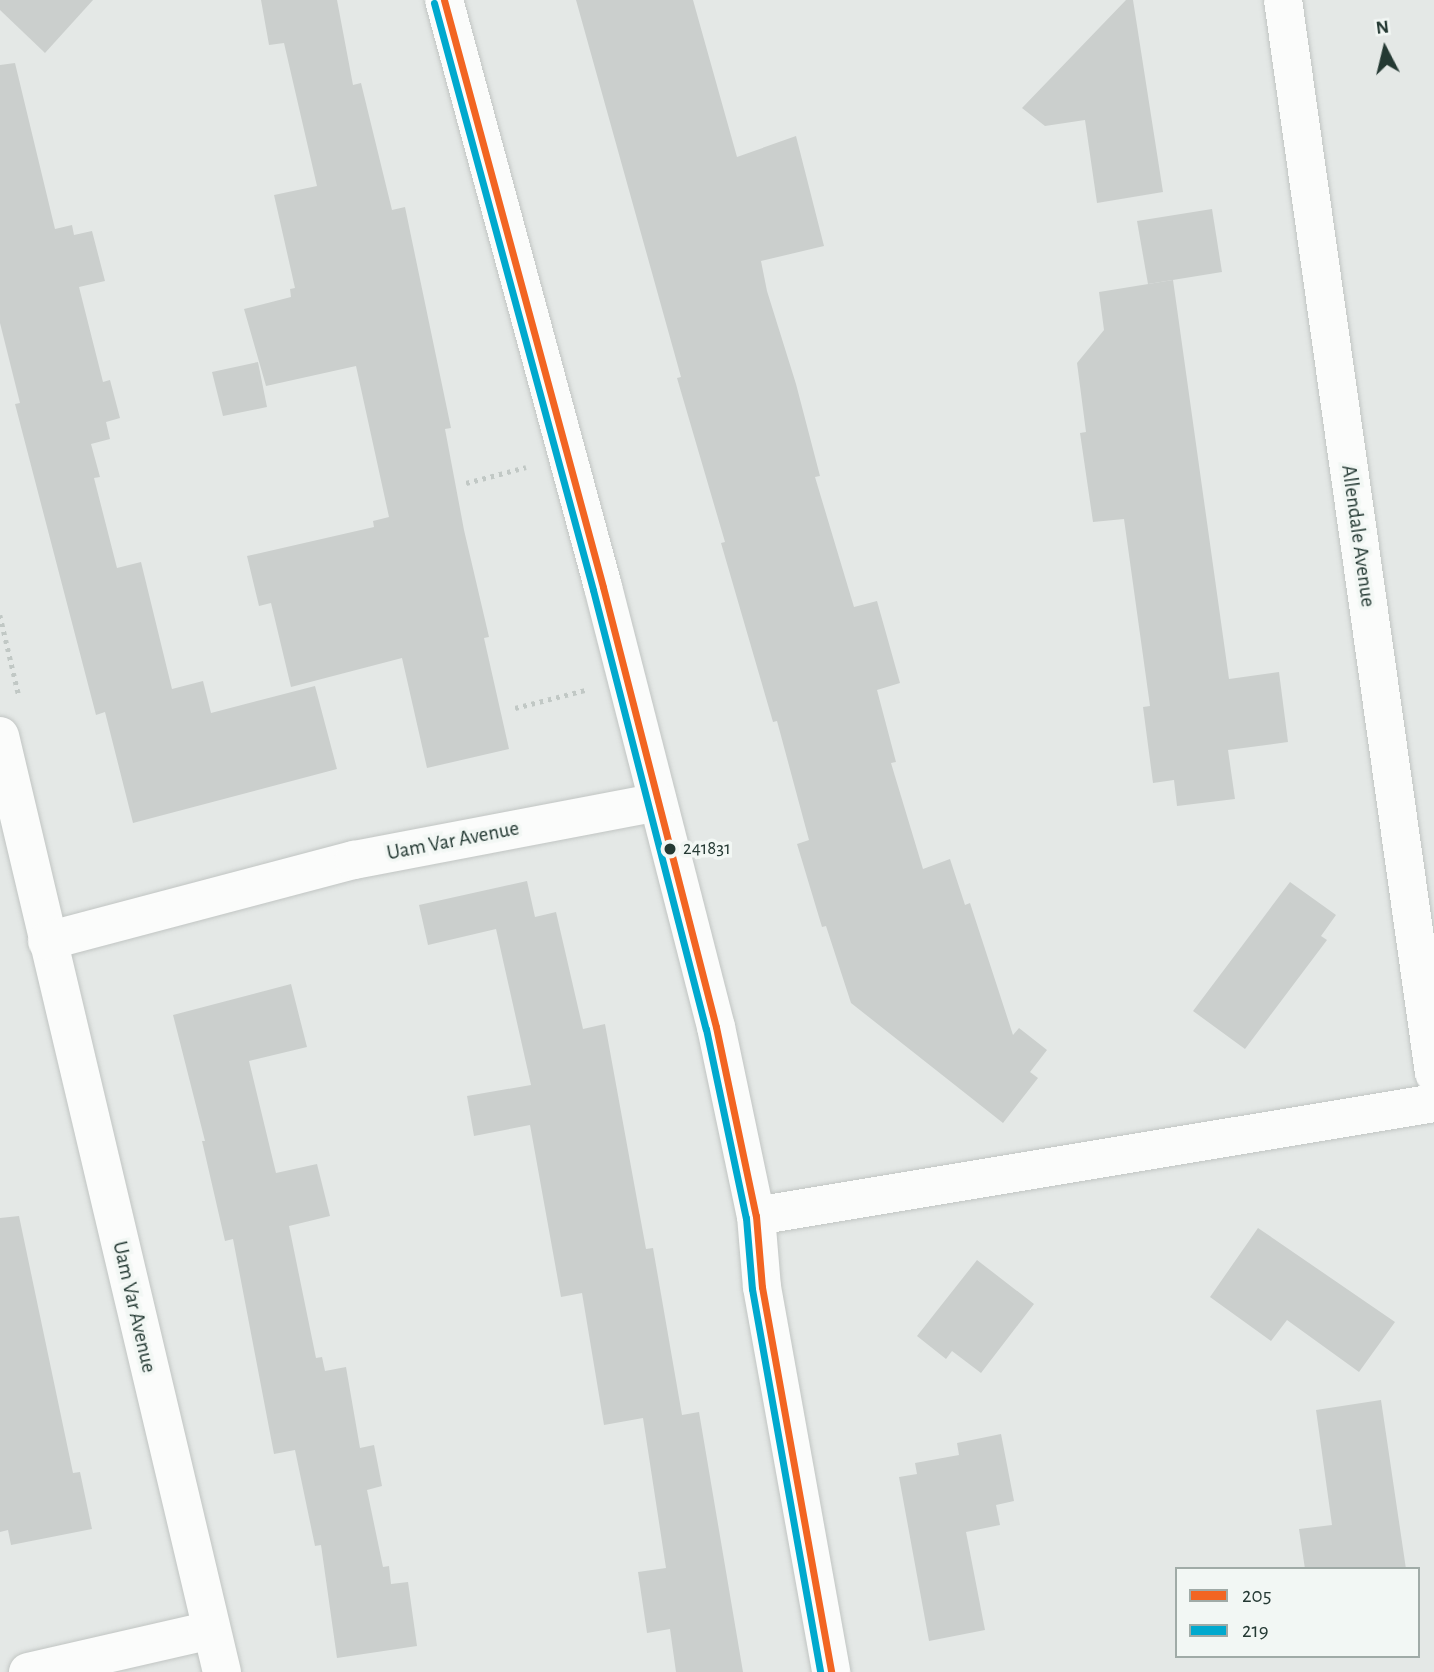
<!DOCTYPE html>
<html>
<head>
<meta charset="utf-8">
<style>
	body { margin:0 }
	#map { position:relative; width:1434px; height:1672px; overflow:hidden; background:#e4e8e6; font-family:"Alegreya Sans",sans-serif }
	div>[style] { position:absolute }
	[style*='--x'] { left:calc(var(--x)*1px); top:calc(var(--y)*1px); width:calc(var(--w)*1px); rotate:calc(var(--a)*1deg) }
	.building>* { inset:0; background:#cbcfcd }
	.path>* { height:4.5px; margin-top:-2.25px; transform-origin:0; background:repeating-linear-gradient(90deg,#c1c8c5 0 3.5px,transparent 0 8.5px) }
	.roads { filter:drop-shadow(0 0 2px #c1c5c3) drop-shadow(0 0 2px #c1c5c3) }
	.minor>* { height:38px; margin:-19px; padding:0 19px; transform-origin:19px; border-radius:19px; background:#fbfcfb }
	.bus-1>* { height:7px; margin:-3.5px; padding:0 3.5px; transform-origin:3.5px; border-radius:3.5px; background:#f26522 }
	.bus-2>* { height:7px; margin:-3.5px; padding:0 3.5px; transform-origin:3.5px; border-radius:3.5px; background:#00a9ce }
	.dots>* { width:19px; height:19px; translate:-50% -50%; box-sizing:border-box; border:4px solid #f2f7f4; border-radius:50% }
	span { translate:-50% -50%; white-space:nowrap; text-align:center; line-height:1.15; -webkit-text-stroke:7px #f2f7f4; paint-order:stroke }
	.bus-label { font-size:19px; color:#243933 }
	.left { translate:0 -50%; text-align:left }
	.street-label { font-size:21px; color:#243933 }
	.legend { position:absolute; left:1175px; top:1567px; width:245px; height:91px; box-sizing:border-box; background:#f2f7f4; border:2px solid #a0aba7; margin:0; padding:9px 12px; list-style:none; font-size:21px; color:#243933 }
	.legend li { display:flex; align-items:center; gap:14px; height:35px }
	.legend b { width:35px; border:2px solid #a0aba7 }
	.north { position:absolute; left:1350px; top:14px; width:70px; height:70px; -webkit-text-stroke:5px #f2f7f4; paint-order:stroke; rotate:353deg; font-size:19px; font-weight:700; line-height:28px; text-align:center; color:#243933 }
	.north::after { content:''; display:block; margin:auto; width:24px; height:32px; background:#243933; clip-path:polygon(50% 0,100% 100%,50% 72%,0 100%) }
</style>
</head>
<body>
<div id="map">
	<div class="building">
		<i style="clip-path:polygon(0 0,93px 0,45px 53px,0 10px)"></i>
		<i style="clip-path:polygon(261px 0,337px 0,353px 85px,361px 83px,392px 210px,405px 207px,451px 428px,445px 429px,464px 530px,489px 637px,484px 638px,509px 749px,427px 768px,402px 658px,291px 687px,271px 603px,259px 606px,247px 556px,374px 527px,373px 521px,389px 517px,356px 366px,266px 386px,244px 309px,291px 297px,290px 289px,295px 288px,274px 195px,317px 186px,284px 43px,269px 45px)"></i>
		<i style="clip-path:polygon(576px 0,693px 0,737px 157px,796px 136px,824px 246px,761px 261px,767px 291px,796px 384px,820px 476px,815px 477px,854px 607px,877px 601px,900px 683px,877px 690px,896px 762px,891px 763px,923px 869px,950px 859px,965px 905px,970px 903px,1013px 1035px,1019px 1028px,1047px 1050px,1030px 1072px,1038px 1078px,1003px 1123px,851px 1003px,826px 926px,822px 927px,797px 844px,809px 840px,777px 721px,773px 722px,721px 543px,725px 542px,677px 378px,681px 377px)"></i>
		<i style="clip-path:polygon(1126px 0,1133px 0,1163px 192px,1097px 203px,1085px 120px,1045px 126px,1022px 108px)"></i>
		<i style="clip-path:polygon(15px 63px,55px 229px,72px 225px,74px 235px,92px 231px,105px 281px,79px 287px,103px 382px,110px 380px,120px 418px,106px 422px,110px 439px,91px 444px,100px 477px,94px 478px,117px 568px,141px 562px,172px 689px,203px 681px,211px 713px,315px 686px,337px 769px,133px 823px,105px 712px,96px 715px,15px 404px,20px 403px,0 323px,0 65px)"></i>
		<i style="clip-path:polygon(1212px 209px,1222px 272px,1148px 284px,1137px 221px)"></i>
		<i style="clip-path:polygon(1173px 280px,1229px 679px,1279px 672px,1288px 742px,1228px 750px,1235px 799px,1177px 806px,1174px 780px,1153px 783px,1143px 707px,1150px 706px,1124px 519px,1093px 522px,1080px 433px,1086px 432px,1077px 363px,1104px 330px,1099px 292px)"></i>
		<i style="clip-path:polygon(258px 362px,267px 407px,223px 416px,212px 372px)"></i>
		<i style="clip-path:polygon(527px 881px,535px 917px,556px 912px,583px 1029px,605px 1024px,646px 1249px,653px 1248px,682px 1415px,699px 1412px,743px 1672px,676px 1672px,670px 1629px,647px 1633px,638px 1572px,666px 1568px,643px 1418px,604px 1425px,582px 1293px,561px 1297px,530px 1125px,474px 1136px,467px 1096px,531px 1085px,496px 929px,428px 945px,419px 905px)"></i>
		<i style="clip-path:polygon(1290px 882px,1336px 915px,1321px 936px,1327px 940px,1245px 1049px,1193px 1011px)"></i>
		<i style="clip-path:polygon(291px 984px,307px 1047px,249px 1061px,276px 1173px,317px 1164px,330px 1216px,289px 1226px,316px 1358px,322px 1357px,325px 1371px,346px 1367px,360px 1448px,374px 1445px,382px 1486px,367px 1490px,383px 1567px,389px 1566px,391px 1584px,408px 1582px,417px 1646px,337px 1658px,321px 1545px,315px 1546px,295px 1450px,274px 1454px,233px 1239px,225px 1241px,202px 1141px,205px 1141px,173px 1015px)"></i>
		<i style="clip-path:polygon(19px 1216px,73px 1473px,80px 1472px,92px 1529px,11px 1545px,8px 1530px,0 1532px,0 1218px)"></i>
		<i style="clip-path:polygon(1258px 1228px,1395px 1322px,1359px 1372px,1287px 1320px,1271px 1341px,1210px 1297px)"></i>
		<i style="clip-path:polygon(977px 1260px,1034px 1304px,981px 1373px,952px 1351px,946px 1359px,917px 1336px)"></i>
		<i style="clip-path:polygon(1381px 1400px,1406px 1569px,1305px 1569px,1299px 1529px,1332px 1525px,1316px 1410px)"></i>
		<i style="clip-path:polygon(1001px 1434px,1014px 1501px,996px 1505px,1000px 1525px,966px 1532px,985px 1630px,929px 1641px,899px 1477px,917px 1474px,915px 1463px,959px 1455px,957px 1443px)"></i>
	</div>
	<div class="path">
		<i style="--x:466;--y:483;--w:62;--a:-14.9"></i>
		<i style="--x:0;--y:615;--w:83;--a:76.8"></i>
		<i style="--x:515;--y:708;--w:72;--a:-14.4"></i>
	</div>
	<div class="roads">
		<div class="minor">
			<i style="--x:444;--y:0;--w:608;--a:74.84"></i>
			<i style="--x:603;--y:587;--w:454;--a:75.6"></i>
			<i style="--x:716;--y:1027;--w:193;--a:78.1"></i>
			<i style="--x:756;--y:1216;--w:71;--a:85.2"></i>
			<i style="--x:762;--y:1287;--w:391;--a:79.8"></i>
			<i style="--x:1283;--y:0;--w:1084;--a:81.99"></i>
			<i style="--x:0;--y:736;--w:962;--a:76.66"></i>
			<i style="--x:47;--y:941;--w:318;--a:-14.8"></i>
			<i style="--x:354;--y:860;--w:309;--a:-10.8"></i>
			<i style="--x:756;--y:1216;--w:687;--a:-9.46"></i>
			<i style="--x:28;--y:1672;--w:188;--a:-12.9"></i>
		</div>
	</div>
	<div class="bus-1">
		<i style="--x:444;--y:0;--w:608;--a:74.84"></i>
		<i style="--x:603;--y:587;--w:454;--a:75.6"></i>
		<i style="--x:716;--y:1027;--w:193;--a:78.1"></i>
		<i style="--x:756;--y:1216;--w:71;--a:85.2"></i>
		<i style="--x:762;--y:1287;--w:391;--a:79.8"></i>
	</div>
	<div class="bus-2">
		<i style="--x:434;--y:3;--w:608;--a:74.84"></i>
		<i style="--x:593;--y:590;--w:453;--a:75.6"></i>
		<i style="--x:706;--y:1029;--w:193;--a:78.1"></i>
		<i style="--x:746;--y:1218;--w:71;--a:85.2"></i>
		<i style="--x:752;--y:1289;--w:389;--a:79.9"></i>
	</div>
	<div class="dots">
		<i style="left:670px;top:849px;background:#243933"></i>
	</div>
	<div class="bus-label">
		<span class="left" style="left:683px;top:849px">241831</span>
	</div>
	<div class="street-label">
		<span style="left:1358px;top:536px;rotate:82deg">Allendale Avenue</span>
		<span style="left:453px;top:841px;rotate:-11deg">Uam Var Avenue</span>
		<span style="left:134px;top:1307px;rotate:77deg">Uam Var Avenue</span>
	</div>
	<ul class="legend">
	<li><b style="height:9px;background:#f26522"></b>205</li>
	<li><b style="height:9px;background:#00a9ce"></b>219</li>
	</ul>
	<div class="north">N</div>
</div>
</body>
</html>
